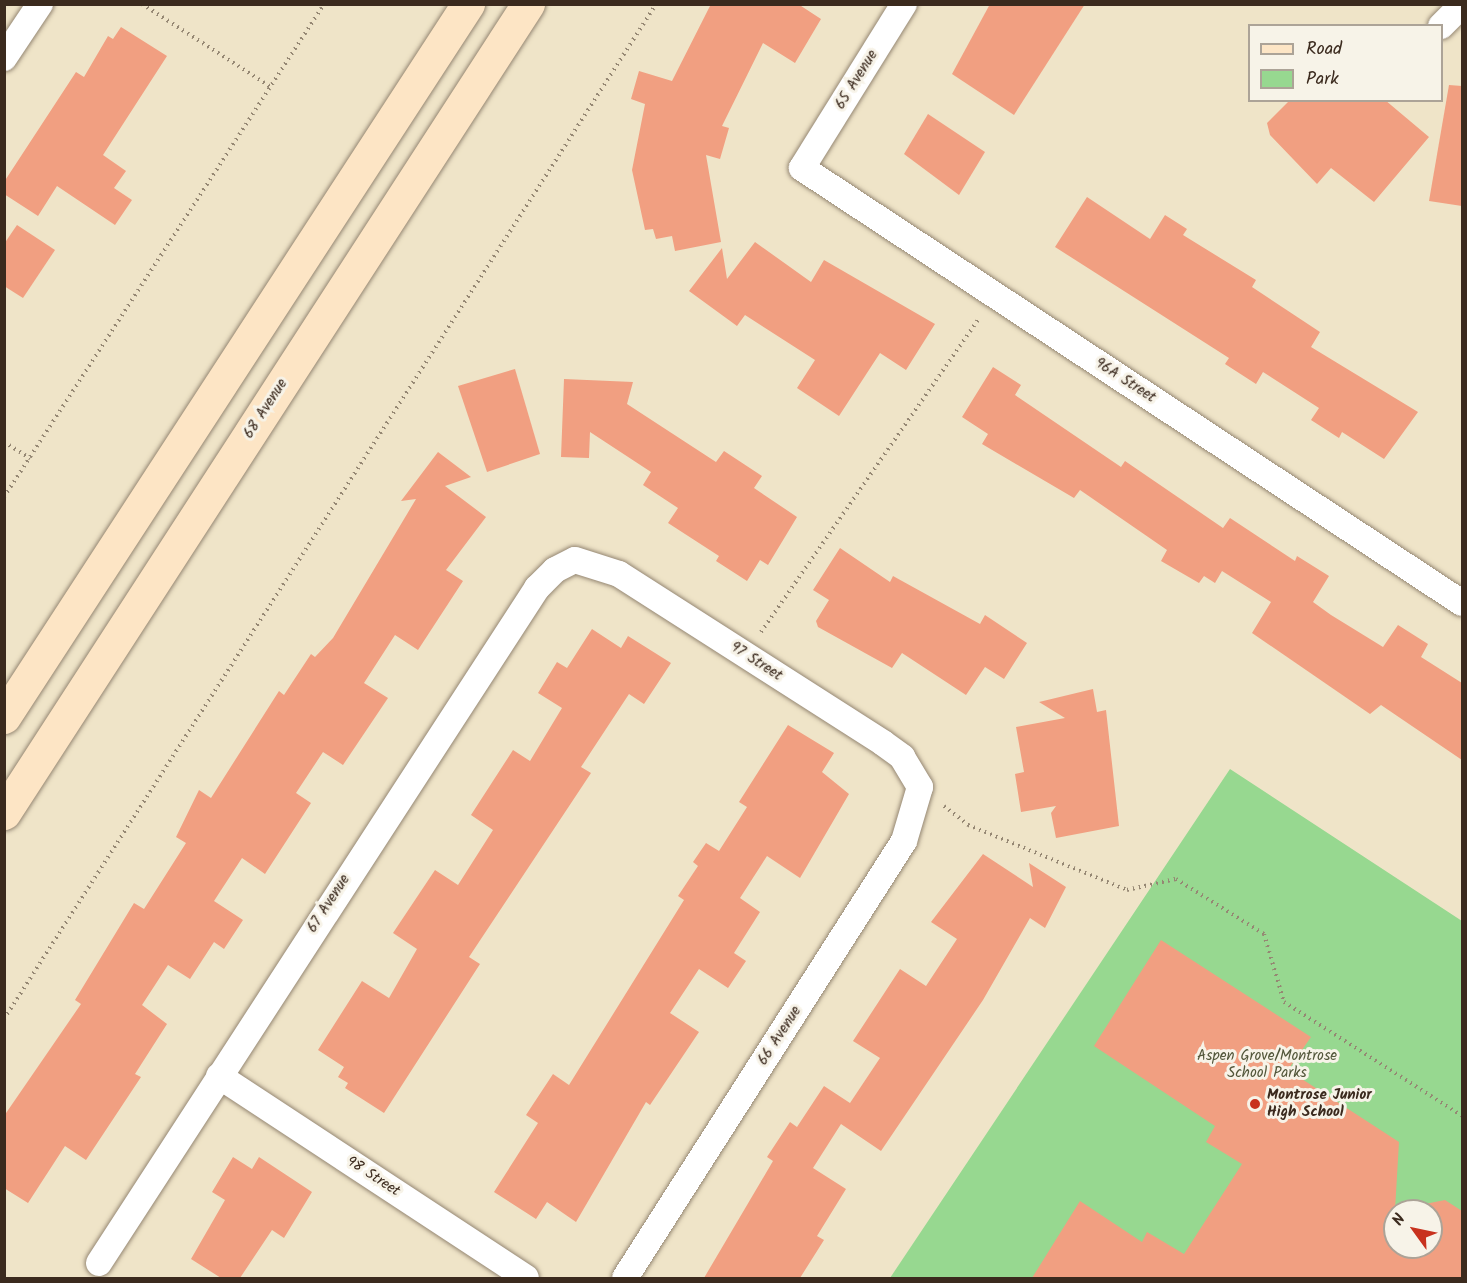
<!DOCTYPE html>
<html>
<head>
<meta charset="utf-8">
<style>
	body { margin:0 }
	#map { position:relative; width:1467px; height:1283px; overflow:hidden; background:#efe4c8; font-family:Kalam,sans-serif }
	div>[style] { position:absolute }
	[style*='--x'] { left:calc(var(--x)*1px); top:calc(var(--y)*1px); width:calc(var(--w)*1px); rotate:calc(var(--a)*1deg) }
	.green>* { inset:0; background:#97d890 }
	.building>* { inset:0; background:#f19f81 }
	.path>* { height:4px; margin-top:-2px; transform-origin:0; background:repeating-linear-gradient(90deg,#958773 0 1.5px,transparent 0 6px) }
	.roads { filter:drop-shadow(0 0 2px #958773) drop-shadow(0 0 2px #958773) }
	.street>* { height:26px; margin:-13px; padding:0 13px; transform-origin:13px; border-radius:13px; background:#fff }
	.secondary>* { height:33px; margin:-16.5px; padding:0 16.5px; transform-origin:16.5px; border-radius:16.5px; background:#fde5c5 }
	.dots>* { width:16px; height:16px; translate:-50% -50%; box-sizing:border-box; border:3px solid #f7f3e8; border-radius:50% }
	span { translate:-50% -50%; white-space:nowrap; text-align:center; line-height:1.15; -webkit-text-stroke:6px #f7f3e8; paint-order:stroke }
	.street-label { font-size:15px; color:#3b2a1e }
	.park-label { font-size:15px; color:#52563a }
	.poi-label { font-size:15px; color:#3b2a1e; font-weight:700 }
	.left { translate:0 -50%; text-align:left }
	.frame { position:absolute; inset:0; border:6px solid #3b2a1e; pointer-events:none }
	.legend { position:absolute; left:1248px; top:24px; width:195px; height:78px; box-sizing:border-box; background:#f7f3e8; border:2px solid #aca397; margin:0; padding:8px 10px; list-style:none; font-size:18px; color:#3b2a1e }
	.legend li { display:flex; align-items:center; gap:12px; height:30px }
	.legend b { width:30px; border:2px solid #aca397 }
	.north { position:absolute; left:1383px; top:1199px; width:60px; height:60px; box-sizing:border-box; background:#f7f3e8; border:2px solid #aca397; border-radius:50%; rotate:303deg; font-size:16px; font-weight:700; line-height:24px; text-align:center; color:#3b2a1e }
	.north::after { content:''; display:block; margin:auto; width:21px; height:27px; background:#c8321e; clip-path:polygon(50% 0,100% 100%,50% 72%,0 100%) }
</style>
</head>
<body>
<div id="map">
	<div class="green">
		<i style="clip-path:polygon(evenodd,1230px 769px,1462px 921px,1462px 1278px,890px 1278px,1230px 769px,1395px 1211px,1431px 1211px,1431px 1247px,1395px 1247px,1395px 1211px)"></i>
	</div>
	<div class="building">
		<i style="clip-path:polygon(711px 4px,798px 4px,821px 19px,795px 63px,763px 43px,722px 126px,729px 128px,720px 159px,706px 155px,721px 242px,675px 251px,672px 236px,656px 239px,653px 229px,645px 230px,632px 170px,645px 104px,631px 99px,639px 71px,672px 81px)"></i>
		<i style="clip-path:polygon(990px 4px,1085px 4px,1014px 115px,952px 74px)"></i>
		<i style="clip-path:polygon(121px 27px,167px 56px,103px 155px,126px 171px,114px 188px,132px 200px,115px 225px,57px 186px,38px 216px,4px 194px,4px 182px,76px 72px,84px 77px,108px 36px,113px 39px)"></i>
		<i style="clip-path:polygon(1449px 85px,1462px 86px,1462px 206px,1429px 201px)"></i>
		<i style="clip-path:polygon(1290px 100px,1385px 100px,1429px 137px,1374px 202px,1331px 168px,1317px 184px,1270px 135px,1267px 123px)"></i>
		<i style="clip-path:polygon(928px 114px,985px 152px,959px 195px,904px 154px)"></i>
		<i style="clip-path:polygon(1087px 197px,1150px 239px,1165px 215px,1187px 229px,1183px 235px,1256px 280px,1252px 287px,1320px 332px,1311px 347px,1418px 412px,1384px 459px,1342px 432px,1339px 438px,1311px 420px,1319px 408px,1263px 372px,1256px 384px,1225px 364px,1229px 358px,1055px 247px)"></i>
		<i style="clip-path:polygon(17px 225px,55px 250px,23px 298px,4px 286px,4px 244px)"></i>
		<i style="clip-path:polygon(755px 242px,811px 282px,824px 260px,935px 324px,906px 370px,880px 353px,839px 416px,797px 388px,815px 360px,745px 315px,737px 326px,689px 291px,722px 248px,727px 279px)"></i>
		<i style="clip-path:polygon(993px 367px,1021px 385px,1015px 395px,1121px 467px,1125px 461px,1223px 528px,1230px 518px,1295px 561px,1297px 556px,1329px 576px,1313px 602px,1331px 615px,1383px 647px,1398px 625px,1428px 644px,1421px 657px,1462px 683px,1462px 760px,1381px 705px,1370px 714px,1252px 633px,1271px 602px,1222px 571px,1215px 583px,1204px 576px,1199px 583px,1161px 561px,1167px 550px,1080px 490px,1074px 498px,982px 444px,988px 434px,962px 417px)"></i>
		<i style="clip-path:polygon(515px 369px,540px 454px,487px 472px,458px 386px)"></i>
		<i style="clip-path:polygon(564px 379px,633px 382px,627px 404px,716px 462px,724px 451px,762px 476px,754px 488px,797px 517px,768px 565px,760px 560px,747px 581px,716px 561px,719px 556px,668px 523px,678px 508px,643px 485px,651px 472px,590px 432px,589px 458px,561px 457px)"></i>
		<i style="clip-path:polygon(438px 452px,471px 477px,445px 486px,486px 517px,446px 570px,463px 581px,418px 650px,395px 635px,364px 683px,388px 698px,343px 765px,323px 752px,296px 793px,311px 803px,265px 874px,242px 858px,214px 901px,243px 920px,224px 949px,214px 942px,190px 979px,168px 965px,142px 1005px,167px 1024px,135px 1074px,141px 1077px,86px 1160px,65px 1146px,28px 1203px,4px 1188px,4px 1116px,81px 1004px,75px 1000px,134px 903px,144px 909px,186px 843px,176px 837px,199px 790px,211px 798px,279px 691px,284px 695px,311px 654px,315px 657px,333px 638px,416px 499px,401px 501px)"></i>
		<i style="clip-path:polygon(840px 548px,890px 582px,893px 576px,980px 624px,985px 615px,1027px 643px,1004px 679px,985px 667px,966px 695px,902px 653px,892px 668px,818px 627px,816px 621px,829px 600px,813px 590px)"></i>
		<i style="clip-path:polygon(592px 629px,621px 648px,628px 636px,671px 663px,644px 704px,629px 694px,581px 767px,591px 773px,469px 957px,480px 964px,384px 1113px,345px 1088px,348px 1083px,338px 1077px,344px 1067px,318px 1050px,362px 981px,389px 998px,417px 949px,393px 933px,435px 870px,458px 885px,493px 830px,471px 815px,513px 750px,530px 761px,562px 708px,538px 693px,557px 662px,567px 668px)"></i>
		<i style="clip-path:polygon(1093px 689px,1097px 712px,1106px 710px,1119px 826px,1056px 838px,1051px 813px,1056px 806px,1021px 812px,1015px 774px,1024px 772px,1016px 727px,1065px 718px,1039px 702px)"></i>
		<i style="clip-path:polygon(788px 725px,834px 753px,822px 772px,849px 794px,800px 878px,767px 856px,740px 898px,760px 912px,734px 953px,746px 961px,728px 988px,699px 969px,670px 1013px,699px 1032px,650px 1105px,646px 1102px,576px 1222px,547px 1202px,536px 1219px,494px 1192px,538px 1123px,526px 1115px,553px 1074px,569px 1085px,684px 900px,678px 896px,698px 866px,693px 862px,706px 843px,719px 851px,747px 807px,739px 802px)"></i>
		<i style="clip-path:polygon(983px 854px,1033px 887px,1029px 863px,1066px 887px,1045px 928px,1030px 918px,983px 1000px,881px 1151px,841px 1124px,813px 1168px,846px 1189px,817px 1236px,824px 1240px,800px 1278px,704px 1278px,773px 1161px,767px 1157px,790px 1122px,797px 1127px,824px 1086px,850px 1103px,880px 1058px,853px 1041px,900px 969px,926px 986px,957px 939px,931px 922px)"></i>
		<i style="clip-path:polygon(evenodd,1161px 940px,1311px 1037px,1288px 1070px,1399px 1142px,1395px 1210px,1445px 1200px,1462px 1211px,1462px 1278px,1032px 1278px,1080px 1201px,1142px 1242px,1147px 1232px,1184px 1254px,1242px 1164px,1206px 1142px,1215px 1126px,1094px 1046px,1161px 940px,1395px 1211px,1431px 1211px,1431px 1247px,1395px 1247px,1395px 1211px)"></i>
		<i style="clip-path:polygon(233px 1157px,252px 1169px,259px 1157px,312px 1192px,284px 1238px,272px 1230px,240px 1278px,221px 1278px,191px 1259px,225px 1200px,212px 1192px)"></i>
	</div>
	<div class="path">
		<i style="--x:142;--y:4;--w:153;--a:32.8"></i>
		<i style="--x:4;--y:442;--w:31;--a:32"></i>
		<i style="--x:4;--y:497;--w:588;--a:-57.01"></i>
		<i style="--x:761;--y:632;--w:382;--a:-55.2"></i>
		<i style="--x:944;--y:806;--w:31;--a:38"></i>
		<i style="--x:968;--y:825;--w:172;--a:22.2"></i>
		<i style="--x:1127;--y:890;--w:50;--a:-12.7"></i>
		<i style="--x:1176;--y:879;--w:104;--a:32"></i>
		<i style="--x:1264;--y:934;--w:71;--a:73.6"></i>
		<i style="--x:1284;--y:1002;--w:211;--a:32.6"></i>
		<i style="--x:4;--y:1019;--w:1206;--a:-57.28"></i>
	</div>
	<div class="roads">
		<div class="street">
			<i style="--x:904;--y:4;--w:193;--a:121.9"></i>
			<i style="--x:802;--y:168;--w:790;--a:33.39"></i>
			<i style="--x:1441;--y:26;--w:30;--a:-45"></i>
			<i style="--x:4;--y:58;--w:65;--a:-56.3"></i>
			<i style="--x:219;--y:1076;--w:367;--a:33.3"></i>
			<i style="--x:99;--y:1263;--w:805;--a:-57.02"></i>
			<i style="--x:537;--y:588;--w:25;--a:-45"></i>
			<i style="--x:555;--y:570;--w:22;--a:-27"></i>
			<i style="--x:575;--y:560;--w:46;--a:17.7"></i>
			<i style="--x:619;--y:574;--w:313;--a:32.6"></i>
			<i style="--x:883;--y:743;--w:24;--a:36"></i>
			<i style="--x:902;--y:757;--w:35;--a:59"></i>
			<i style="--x:920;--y:787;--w:56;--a:106.5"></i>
			<i style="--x:904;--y:841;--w:518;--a:122.56"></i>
		</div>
		<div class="secondary">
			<i style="--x:4;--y:717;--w:851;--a:-56.95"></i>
			<i style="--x:4;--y:813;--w:964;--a:-57.07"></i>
		</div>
	</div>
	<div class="dots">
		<i style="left:1255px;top:1104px;background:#c8321e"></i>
	</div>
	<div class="street-label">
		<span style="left:857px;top:80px;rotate:-58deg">65 Avenue</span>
		<span style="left:1125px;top:381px;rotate:33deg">96A Street</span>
		<span style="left:266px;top:409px;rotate:-57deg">68 Avenue</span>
		<span style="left:756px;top:662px;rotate:33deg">97 Street</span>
		<span style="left:329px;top:904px;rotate:-57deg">67 Avenue</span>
		<span style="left:780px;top:1036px;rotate:-57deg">66 Avenue</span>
		<span style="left:373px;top:1177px;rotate:33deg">98 Street</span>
	</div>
	<div class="park-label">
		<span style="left:1267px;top:1065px">Aspen Grove/Montrose<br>School Parks</span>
	</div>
	<div class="poi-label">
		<span class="left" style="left:1267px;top:1104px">Montrose Junior<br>High School</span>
	</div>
	<div class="frame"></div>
	<ul class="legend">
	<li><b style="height:8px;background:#fde5c5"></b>Road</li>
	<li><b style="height:16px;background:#97d890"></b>Park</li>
	</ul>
	<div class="north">N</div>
</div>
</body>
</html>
